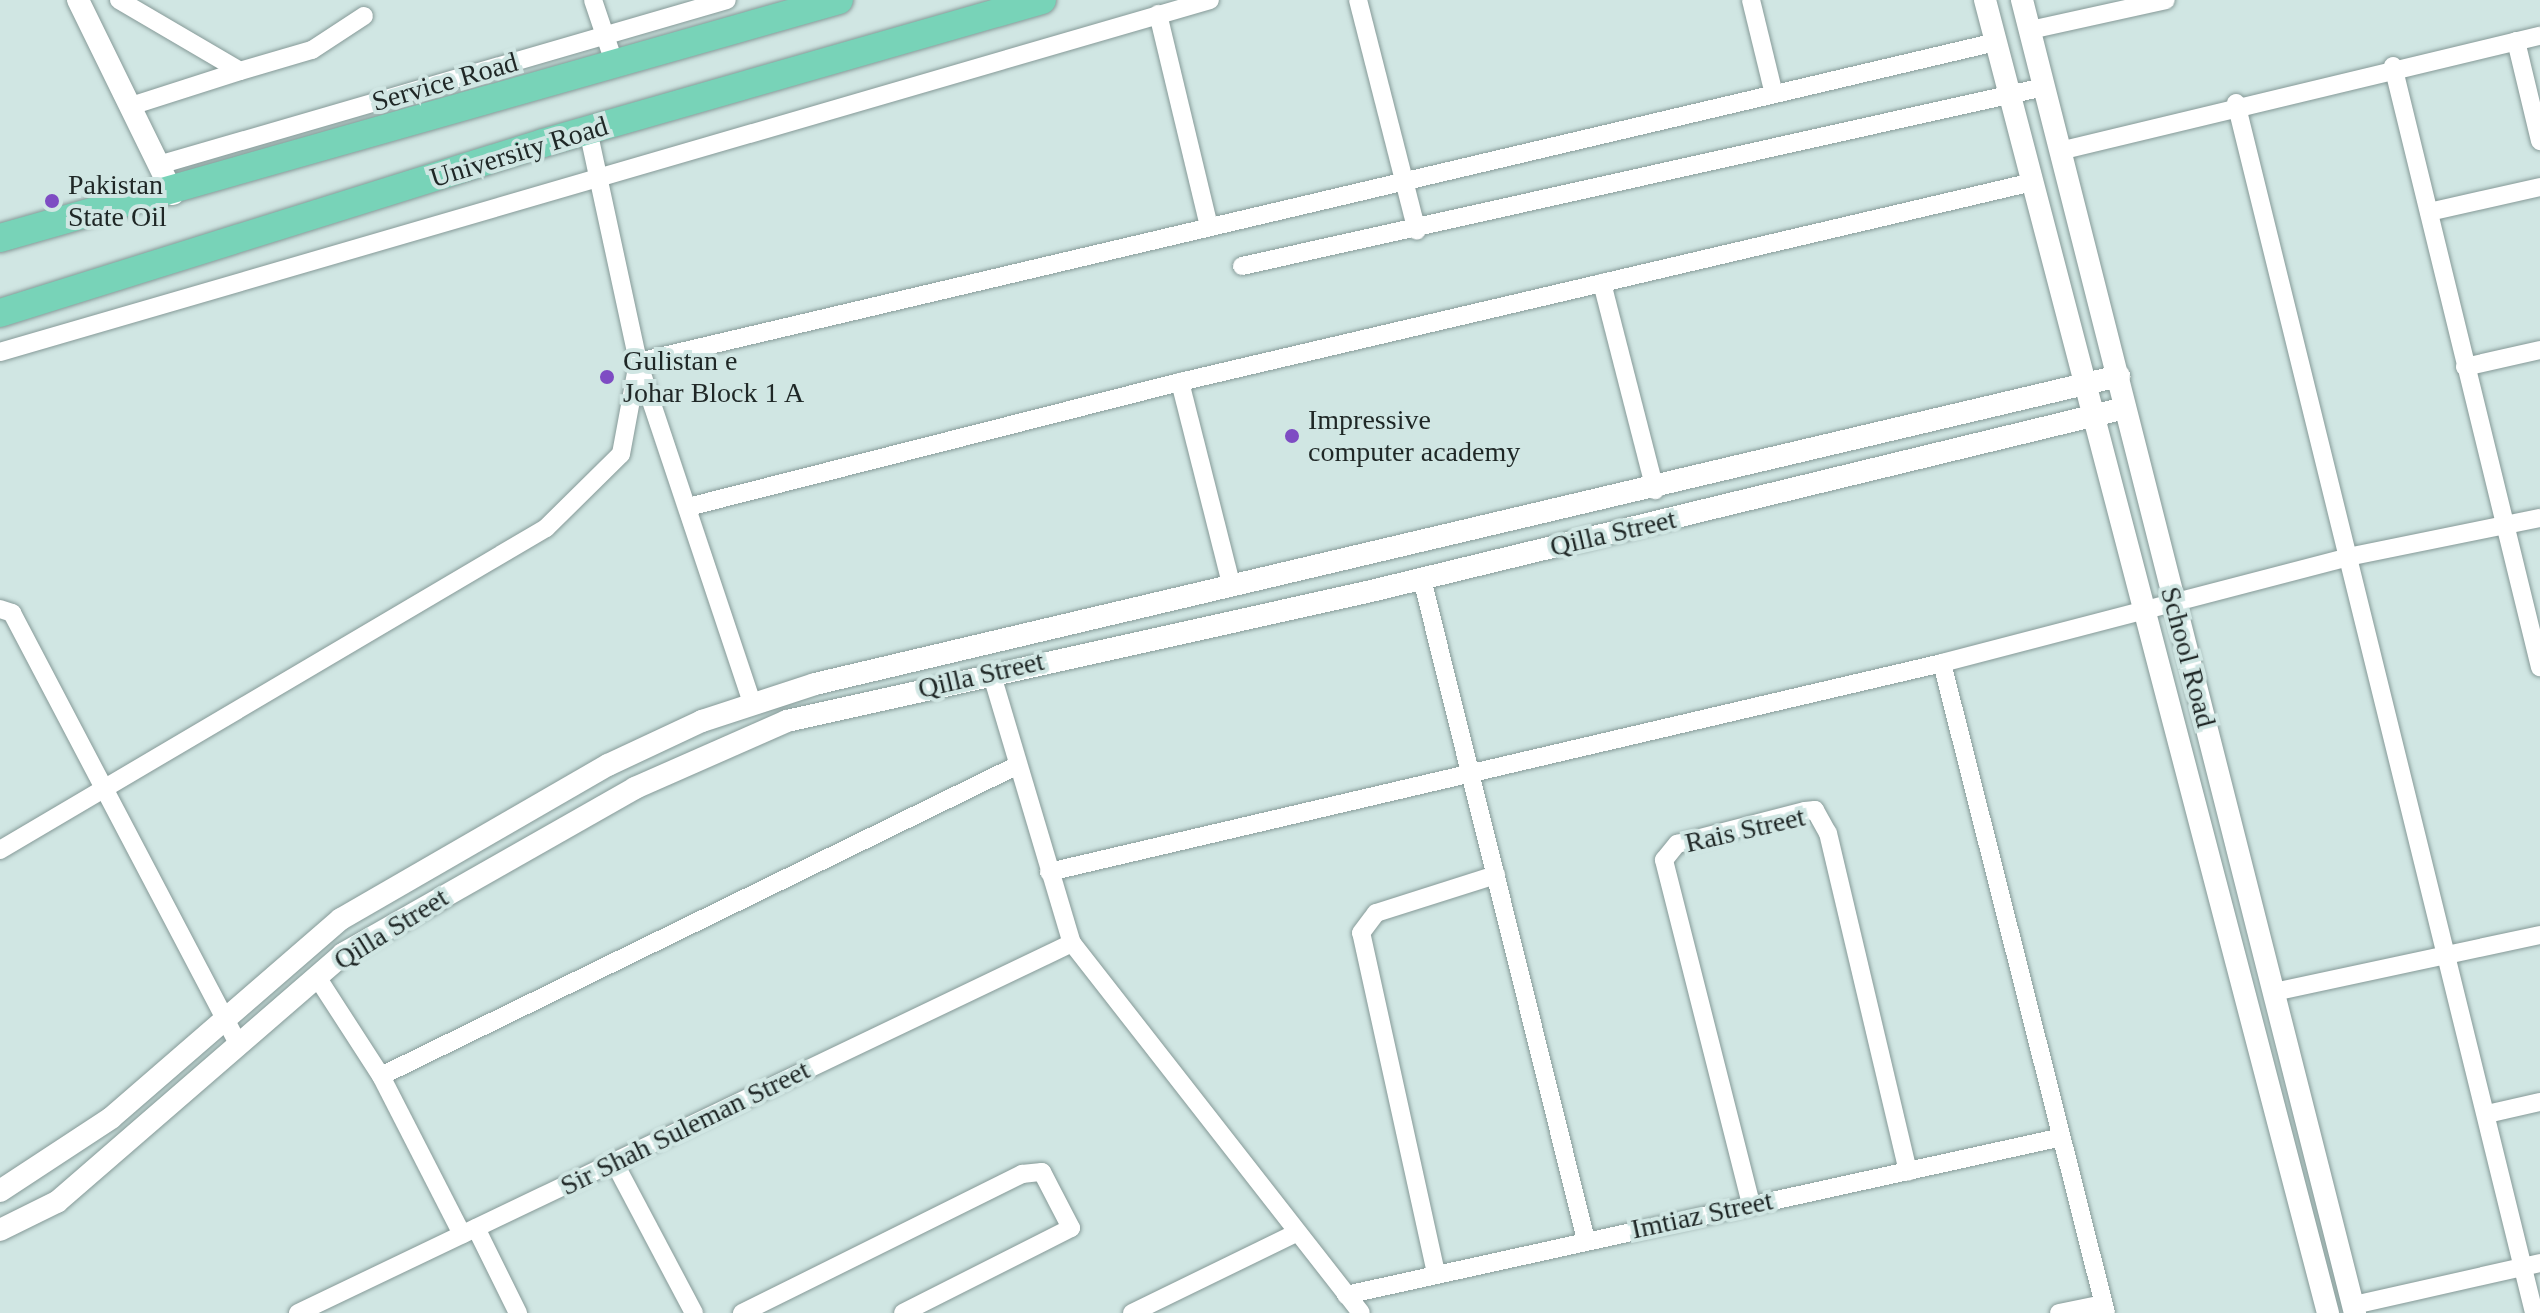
<!DOCTYPE html>
<html>
<head>
<meta charset="utf-8">
<style>
	body { margin:0 }
	#map { position:relative; width:2540px; height:1313px; overflow:hidden; background:#d0e6e3; font-family:Georgia,serif }
	div>[style] { position:absolute }
	[style*='--x'] { left:calc(var(--x)*1px); top:calc(var(--y)*1px); width:calc(var(--w)*1px); rotate:calc(var(--a)*1deg) }
	.roads { filter:drop-shadow(0 0 2px #869a98) drop-shadow(0 0 2px #869a98) }
	.minor>* { height:18px; margin:-9px; padding:0 9px; transform-origin:9px; border-radius:9px; background:#fff }
	.tertiary>* { height:22px; margin:-11px; padding:0 11px; transform-origin:11px; border-radius:11px; background:#fff }
	.primary>* { height:28px; margin:-14px; padding:0 14px; transform-origin:14px; border-radius:14px; background:#78d3b8 }
	.dots>* { width:22px; height:22px; translate:-50% -50%; box-sizing:border-box; border:4px solid #d0e6e3; border-radius:50% }
	span { translate:-50% -50%; white-space:nowrap; text-align:center; line-height:1.15; -webkit-text-stroke:8px #d0e6e3; paint-order:stroke }
	.street-label { font-size:28px; color:#1f2726 }
	.poi-label { font-size:28px; color:#1f2726 }
	.left { translate:0 -50%; text-align:left }
</style>
</head>
<body>
<div id="map">
	<div class="roads">
		<div class="minor">
			<i style="--x:119;--y:0;--w:140;--a:30.4"></i>
			<i style="--x:240;--y:71;--w:75;--a:-16.3"></i>
			<i style="--x:312;--y:50;--w:62;--a:-33.2"></i>
			<i style="--x:593;--y:0;--w:69;--a:71.3"></i>
			<i style="--x:1358;--y:0;--w:238;--a:75.7"></i>
			<i style="--x:1751;--y:0;--w:93;--a:76.3"></i>
			<i style="--x:1158;--y:14;--w:218;--a:76.5"></i>
			<i style="--x:2030;--y:30;--w:139;--a:-12.4"></i>
			<i style="--x:2516;--y:41;--w:103;--a:76.5"></i>
			<i style="--x:2393;--y:66;--w:619;--a:76.26"></i>
			<i style="--x:2236;--y:103;--w:1246;--a:76.16"></i>
			<i style="--x:134;--y:105;--w:111;--a:-17.8"></i>
			<i style="--x:588;--y:130;--w:237;--a:77.8"></i>
			<i style="--x:638;--y:362;--w:359;--a:71.5"></i>
			<i style="--x:2060;--y:151;--w:494;--a:-13.5"></i>
			<i style="--x:162;--y:164;--w:588;--a:-16.19"></i>
			<i style="--x:2429;--y:212;--w:114;--a:-12.7"></i>
			<i style="--x:1242;--y:266;--w:822;--a:-12.58"></i>
			<i style="--x:1602;--y:283;--w:214;--a:75.6"></i>
			<i style="--x:0;--y:352;--w:1260;--a:-16.22"></i>
			<i style="--x:2465;--y:367;--w:77;--a:-12.8"></i>
			<i style="--x:1180;--y:382;--w:211;--a:75.8"></i>
			<i style="--x:688;--y:507;--w:508;--a:-14.26"></i>
			<i style="--x:1180;--y:382;--w:876;--a:-13.2"></i>
			<i style="--x:1422;--y:579;--w:681;--a:76.07"></i>
			<i style="--x:0;--y:609;--w:13;--a:18"></i>
			<i style="--x:12;--y:613;--w:489;--a:62.3"></i>
			<i style="--x:1942;--y:663;--w:670;--a:75.84"></i>
			<i style="--x:991;--y:672;--w:283;--a:73.4"></i>
			<i style="--x:1072;--y:943;--w:469;--a:52"></i>
			<i style="--x:0;--y:850;--w:634;--a:-30.53"></i>
			<i style="--x:546;--y:528;--w:105;--a:-44.6"></i>
			<i style="--x:621;--y:454;--w:94;--a:-79.5"></i>
			<i style="--x:638;--y:362;--w:1395;--a:-13.26"></i>
			<i style="--x:1049;--y:872;--w:917;--a:-13.17"></i>
			<i style="--x:1942;--y:663;--w:420;--a:-14.6"></i>
			<i style="--x:2348;--y:557;--w:196;--a:-11.5"></i>
			<i style="--x:317;--y:977;--w:118;--a:57.1"></i>
			<i style="--x:381;--y:1076;--w:178;--a:62.9"></i>
			<i style="--x:2274;--y:992;--w:272;--a:-12.1"></i>
			<i style="--x:381;--y:1076;--w:709;--a:-26.02"></i>
			<i style="--x:2487;--y:1114;--w:54;--a:-12.8"></i>
			<i style="--x:614;--y:1162;--w:171;--a:62.1"></i>
			<i style="--x:1751;--y:1204;--w:355;--a:-104.2"></i>
			<i style="--x:1664;--y:860;--w:21;--a:-51"></i>
			<i style="--x:1677;--y:844;--w:132;--a:-14.5"></i>
			<i style="--x:1805;--y:811;--w:10;--a:-6"></i>
			<i style="--x:1815;--y:810;--w:26;--a:61"></i>
			<i style="--x:1828;--y:833;--w:348;--a:76.7"></i>
			<i style="--x:476;--y:1228;--w:95;--a:63.7"></i>
			<i style="--x:1436;--y:1273;--w:348;--a:-102.4"></i>
			<i style="--x:1361;--y:933;--w:25;--a:-53"></i>
			<i style="--x:1376;--y:913;--w:126;--a:-17.6"></i>
			<i style="--x:1346;--y:1295;--w:729;--a:-12.44"></i>
			<i style="--x:2354;--y:1305;--w:191;--a:-12.7"></i>
			<i style="--x:298;--y:1313;--w:858;--a:-25.55"></i>
			<i style="--x:742;--y:1313;--w:313;--a:-26.4"></i>
			<i style="--x:1022;--y:1174;--w:20;--a:-6"></i>
			<i style="--x:1042;--y:1172;--w:63;--a:62.6"></i>
			<i style="--x:1071;--y:1228;--w:188;--a:153.2"></i>
			<i style="--x:1132;--y:1313;--w:182;--a:-26"></i>
			<i style="--x:2059;--y:1313;--w:45;--a:-11.6"></i>
		</div>
		<div class="tertiary">
			<i style="--x:78;--y:0;--w:216;--a:63.9"></i>
			<i style="--x:1985;--y:0;--w:1357;--a:75.36"></i>
			<i style="--x:2022;--y:0;--w:1355;--a:75.77"></i>
			<i style="--x:0;--y:1191;--w:133;--a:-33.3"></i>
			<i style="--x:111;--y:1118;--w:304;--a:-40.9"></i>
			<i style="--x:341;--y:919;--w:308;--a:-30"></i>
			<i style="--x:608;--y:765;--w:104;--a:-25.1"></i>
			<i style="--x:702;--y:721;--w:119;--a:-18.1"></i>
			<i style="--x:815;--y:684;--w:1340;--a:-13.29"></i>
			<i style="--x:0;--y:1230;--w:64;--a:-26.2"></i>
			<i style="--x:57;--y:1202;--w:379;--a:-40.9"></i>
			<i style="--x:343;--y:954;--w:336;--a:-29.6"></i>
			<i style="--x:635;--y:788;--w:166;--a:-23.8"></i>
			<i style="--x:787;--y:721;--w:594;--a:-12.54"></i>
			<i style="--x:1367;--y:592;--w:780;--a:-13.64"></i>
		</div>
		<div class="primary">
			<i style="--x:0;--y:238;--w:872;--a:-15.84"></i>
			<i style="--x:0;--y:313;--w:569;--a:-17.38"></i>
			<i style="--x:543;--y:143;--w:519;--a:-15.99"></i>
		</div>
	</div>
	<div class="dots">
		<i style="left:52px;top:201px;background:#7e4cc3"></i>
		<i style="left:607px;top:377px;background:#7e4cc3"></i>
		<i style="left:1292px;top:436px;background:#7e4cc3"></i>
	</div>
	<div class="street-label">
		<span style="left:445px;top:82px;rotate:-16deg">Service Road</span>
		<span style="left:519px;top:152px;rotate:-17deg">University Road</span>
		<span style="left:1613px;top:533px;rotate:-13deg">Qilla Street</span>
		<span style="left:2188px;top:657px;rotate:75deg">School Road</span>
		<span style="left:981px;top:675px;rotate:-13deg">Qilla Street</span>
		<span style="left:1745px;top:830px;rotate:-13deg">Rais Street</span>
		<span style="left:391px;top:929px;rotate:-32deg">Qilla Street</span>
		<span style="left:685px;top:1128px;rotate:-26deg">Sir Shah Suleman Street</span>
		<span style="left:1702px;top:1215px;rotate:-12deg">Imtiaz Street</span>
	</div>
	<div class="poi-label">
		<span class="left" style="left:68px;top:201px">Pakistan<br>State Oil</span>
		<span class="left" style="left:623px;top:377px">Gulistan e<br>Johar Block 1 A</span>
		<span class="left" style="left:1308px;top:436px">Impressive<br>computer academy</span>
	</div>
</div>
</body>
</html>
